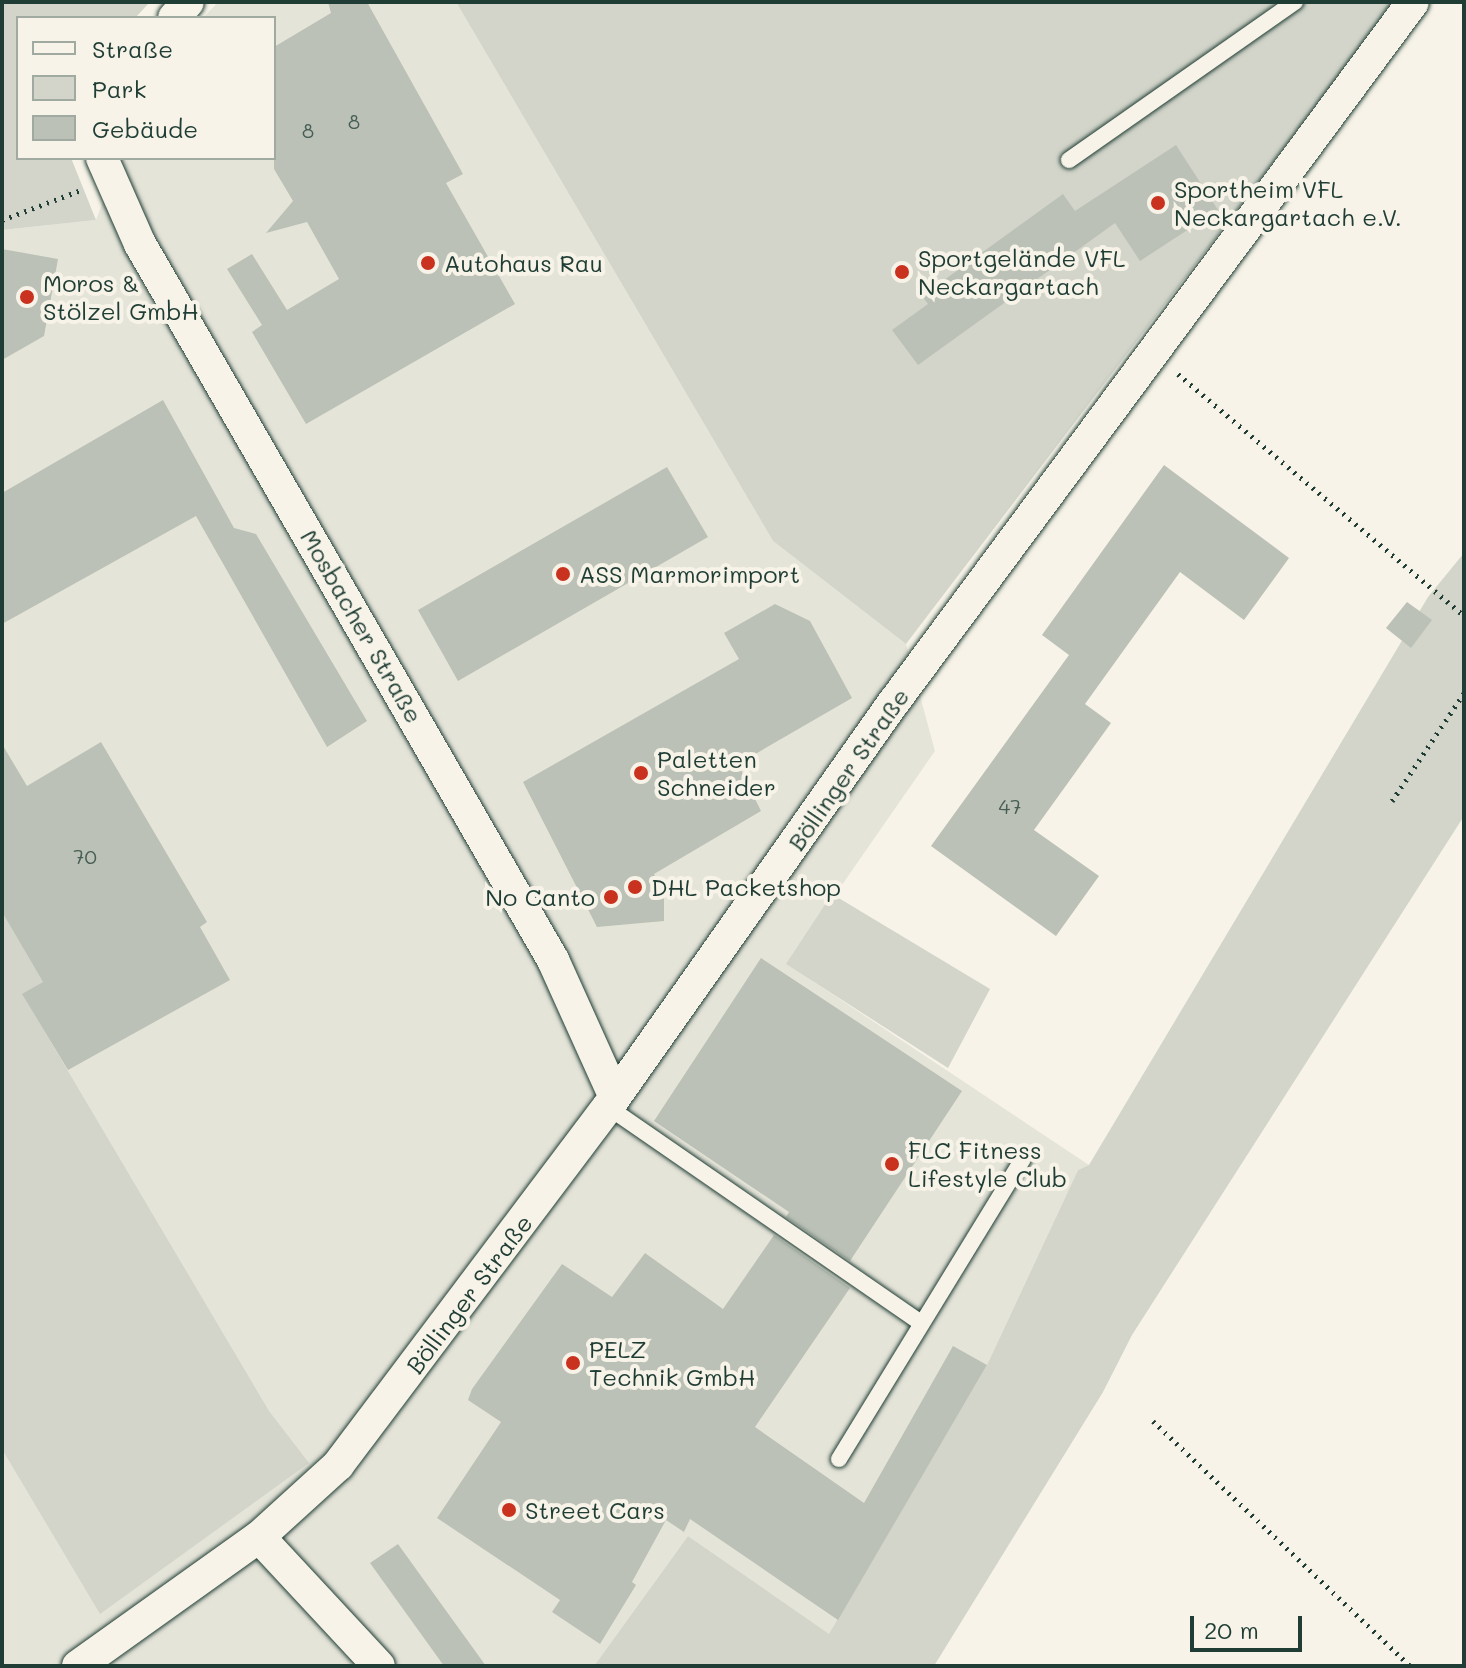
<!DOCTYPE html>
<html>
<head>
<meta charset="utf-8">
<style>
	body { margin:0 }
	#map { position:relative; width:1466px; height:1668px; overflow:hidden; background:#f7f3e8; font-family:Mali,sans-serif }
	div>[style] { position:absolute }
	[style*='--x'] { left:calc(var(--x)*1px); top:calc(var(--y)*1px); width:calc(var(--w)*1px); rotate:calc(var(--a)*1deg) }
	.built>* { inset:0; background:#e5e4d9 }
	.green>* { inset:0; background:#d3d5ca }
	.building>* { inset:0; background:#bbc1b6 }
	.path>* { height:5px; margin-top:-2.5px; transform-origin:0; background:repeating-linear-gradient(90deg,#1f3d34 0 2px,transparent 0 8px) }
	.roads { filter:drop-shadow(0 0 2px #1f3d34) drop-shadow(0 0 2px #1f3d34) }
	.service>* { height:16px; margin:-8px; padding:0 8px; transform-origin:8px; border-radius:8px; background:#f7f3e8 }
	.minor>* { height:32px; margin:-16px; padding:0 16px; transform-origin:16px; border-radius:16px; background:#f7f3e8 }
	.dots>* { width:22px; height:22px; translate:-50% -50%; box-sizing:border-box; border:4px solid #f7f3e8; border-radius:50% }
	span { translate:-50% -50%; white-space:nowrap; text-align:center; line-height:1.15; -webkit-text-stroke:8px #f7f3e8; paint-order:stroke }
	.number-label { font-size:20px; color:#465e54 }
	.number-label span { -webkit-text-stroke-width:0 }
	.poi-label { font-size:24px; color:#1f3d34 }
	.left { translate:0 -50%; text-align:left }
	.right { translate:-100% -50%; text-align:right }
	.street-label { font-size:24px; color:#1f3d34 }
	.frame { position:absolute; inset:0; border:4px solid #1f3d34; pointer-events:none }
	.legend { position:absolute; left:16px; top:16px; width:260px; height:144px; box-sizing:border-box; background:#f7f3e8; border:2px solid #a1aaa0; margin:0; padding:10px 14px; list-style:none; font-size:24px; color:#1f3d34 }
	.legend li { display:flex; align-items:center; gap:16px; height:40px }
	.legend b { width:40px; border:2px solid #a1aaa0 }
	.scale { position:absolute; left:1190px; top:1616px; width:112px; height:36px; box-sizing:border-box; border:4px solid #1f3d34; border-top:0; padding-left:10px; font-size:24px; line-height:28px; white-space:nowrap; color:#1f3d34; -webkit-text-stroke:6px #f7f3e8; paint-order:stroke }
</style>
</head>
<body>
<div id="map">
	<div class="built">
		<i style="clip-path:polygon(218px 2px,456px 2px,773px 541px,906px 644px,935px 751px,787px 964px,1089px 1165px,1078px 1170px,987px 1365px,829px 1635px,688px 1536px,594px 1666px,2px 1666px,2px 230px,96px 220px,119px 158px,274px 158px,274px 18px,203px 18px)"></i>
	</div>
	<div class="green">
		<i style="clip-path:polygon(2px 2px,150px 2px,135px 18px,18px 18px,18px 158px,71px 158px,96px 220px,2px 230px)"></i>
		<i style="clip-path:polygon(456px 2px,1395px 2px,906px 644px,773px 541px)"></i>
		<i style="clip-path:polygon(1464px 553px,1464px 816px,1132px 1335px,1103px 1392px,934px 1666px,594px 1666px,688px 1536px,829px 1634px,987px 1365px,1078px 1170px,1089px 1165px,1428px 597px)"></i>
		<i style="clip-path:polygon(832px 894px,990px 989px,948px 1068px,786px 964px)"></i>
		<i style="clip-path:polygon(2px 912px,43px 982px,23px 995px,269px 1411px,309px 1463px,100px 1614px,2px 1449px)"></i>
	</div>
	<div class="building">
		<i style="clip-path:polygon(328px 2px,367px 2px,463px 174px,446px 183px,515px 304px,306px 424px,252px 332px,262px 325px,227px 269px,252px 254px,287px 310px,339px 279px,307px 222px,266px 233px,293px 201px,274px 169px,274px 47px,331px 13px)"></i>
		<i style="clip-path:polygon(1176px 145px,1218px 210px,1140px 261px,1115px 223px,918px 365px,892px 330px,928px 304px,922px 296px,1063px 194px,1075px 211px)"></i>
		<i style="clip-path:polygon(2px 249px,58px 259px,44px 336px,2px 360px)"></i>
		<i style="clip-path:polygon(163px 400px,234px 528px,256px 534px,367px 721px,327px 747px,196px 516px,2px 624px,2px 493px)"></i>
		<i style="clip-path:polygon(1164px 465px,1289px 558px,1244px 620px,1180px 572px,1085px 704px,1111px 723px,1034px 830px,1099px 876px,1056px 936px,931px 846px,1069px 655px,1042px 635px)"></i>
		<i style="clip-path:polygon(667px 467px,708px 537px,458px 681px,418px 610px)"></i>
		<i style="clip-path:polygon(1407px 602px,1432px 620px,1411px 648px,1386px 628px)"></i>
		<i style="clip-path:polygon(775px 604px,810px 621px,852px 698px,738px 764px,761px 811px,654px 874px,664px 896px,664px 921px,597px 927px,523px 782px,739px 659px,724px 633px)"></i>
		<i style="clip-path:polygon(101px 742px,207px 922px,200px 927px,230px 980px,68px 1070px,22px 994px,43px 982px,2px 912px,2px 744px,27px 786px)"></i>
		<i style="clip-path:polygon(761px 958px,962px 1091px,850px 1261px,786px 1217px,789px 1212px,654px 1121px)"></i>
		<i style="clip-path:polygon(774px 1235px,850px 1288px,755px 1427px,864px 1503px,953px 1346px,987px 1365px,838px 1620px,690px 1519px,684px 1532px,666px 1520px,632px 1582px,636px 1585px,600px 1644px,552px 1612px,560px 1600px,437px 1518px,501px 1422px,468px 1400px,472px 1389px,562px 1264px,612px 1297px,645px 1253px,723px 1309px)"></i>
		<i style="clip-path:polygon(398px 1544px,421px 1576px,486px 1666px,444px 1666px,370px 1563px)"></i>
	</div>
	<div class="path">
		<i style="--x:2;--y:220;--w:85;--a:-20.8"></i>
		<i style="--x:1178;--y:374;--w:375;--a:40.2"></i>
		<i style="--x:1392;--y:801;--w:130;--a:-56.3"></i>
		<i style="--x:1153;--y:1421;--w:355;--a:43.6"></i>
	</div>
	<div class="roads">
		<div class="service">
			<i style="--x:1069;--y:160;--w:276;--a:-35"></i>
			<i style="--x:608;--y:1107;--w:380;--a:34.6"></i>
			<i style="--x:839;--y:1459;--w:352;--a:-58.5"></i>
		</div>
		<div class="minor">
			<i style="--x:174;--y:18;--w:21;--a:-49"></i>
			<i style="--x:102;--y:158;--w:94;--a:66.2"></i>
			<i style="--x:140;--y:244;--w:827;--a:60.02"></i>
			<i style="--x:553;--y:960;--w:150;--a:65.7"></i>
			<i style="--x:259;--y:1537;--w:176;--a:47.1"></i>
			<i style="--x:78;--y:1666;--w:222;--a:-35.5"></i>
			<i style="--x:259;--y:1537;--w:107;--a:-42.3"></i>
			<i style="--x:338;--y:1465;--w:448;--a:-53"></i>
			<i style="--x:608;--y:1107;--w:496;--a:-54.8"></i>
			<i style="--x:894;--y:702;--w:871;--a:-53.45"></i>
		</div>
	</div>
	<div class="dots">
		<i style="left:1158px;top:203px;background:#c8321e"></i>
		<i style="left:428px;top:263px;background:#c8321e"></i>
		<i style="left:902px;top:272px;background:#c8321e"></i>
		<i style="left:27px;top:297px;background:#c8321e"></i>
		<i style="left:563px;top:574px;background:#c8321e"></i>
		<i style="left:641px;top:773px;background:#c8321e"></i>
		<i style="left:635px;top:887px;background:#c8321e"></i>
		<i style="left:611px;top:897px;background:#c8321e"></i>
		<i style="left:892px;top:1164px;background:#c8321e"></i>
		<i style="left:573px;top:1363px;background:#c8321e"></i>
		<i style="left:509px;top:1510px;background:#c8321e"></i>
	</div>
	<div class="number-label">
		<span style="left:354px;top:121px">8</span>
		<span style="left:308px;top:130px">8</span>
		<span style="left:1010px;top:806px">47</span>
		<span style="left:85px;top:856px">70</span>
	</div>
	<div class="poi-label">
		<span class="left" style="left:1174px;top:203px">Sportheim VFL<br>Neckargartach e.V.</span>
		<span class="left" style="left:918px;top:272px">Sportgelände VFL<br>Neckargartach</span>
		<span class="left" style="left:444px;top:263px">Autohaus Rau</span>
		<span class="left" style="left:43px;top:297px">Moros &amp;<br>Stölzel GmbH</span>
		<span class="left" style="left:579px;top:574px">ASS Marmorimport</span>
		<span class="left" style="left:657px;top:773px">Paletten<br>Schneider</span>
		<span class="left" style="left:651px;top:887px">DHL Packetshop</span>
		<span class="right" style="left:595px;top:897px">No Canto</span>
		<span class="left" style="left:908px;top:1164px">FLC Fitness<br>Lifestyle Club</span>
		<span class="left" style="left:589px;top:1363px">PELZ<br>Technik GmbH</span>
		<span class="left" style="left:525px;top:1510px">Street Cars</span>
	</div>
	<div class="street-label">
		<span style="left:362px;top:626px;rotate:60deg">Mosbacher Straße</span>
		<span style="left:848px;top:769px;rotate:-55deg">Böllinger Straße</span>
		<span style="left:469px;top:1294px;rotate:-53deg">Böllinger Straße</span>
	</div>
	<div class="frame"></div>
	<ul class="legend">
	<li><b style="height:10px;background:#f7f3e8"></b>Straße</li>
	<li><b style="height:22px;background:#d3d5ca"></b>Park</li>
	<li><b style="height:22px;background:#bbc1b6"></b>Gebäude</li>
	</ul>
	<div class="scale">20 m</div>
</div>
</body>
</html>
